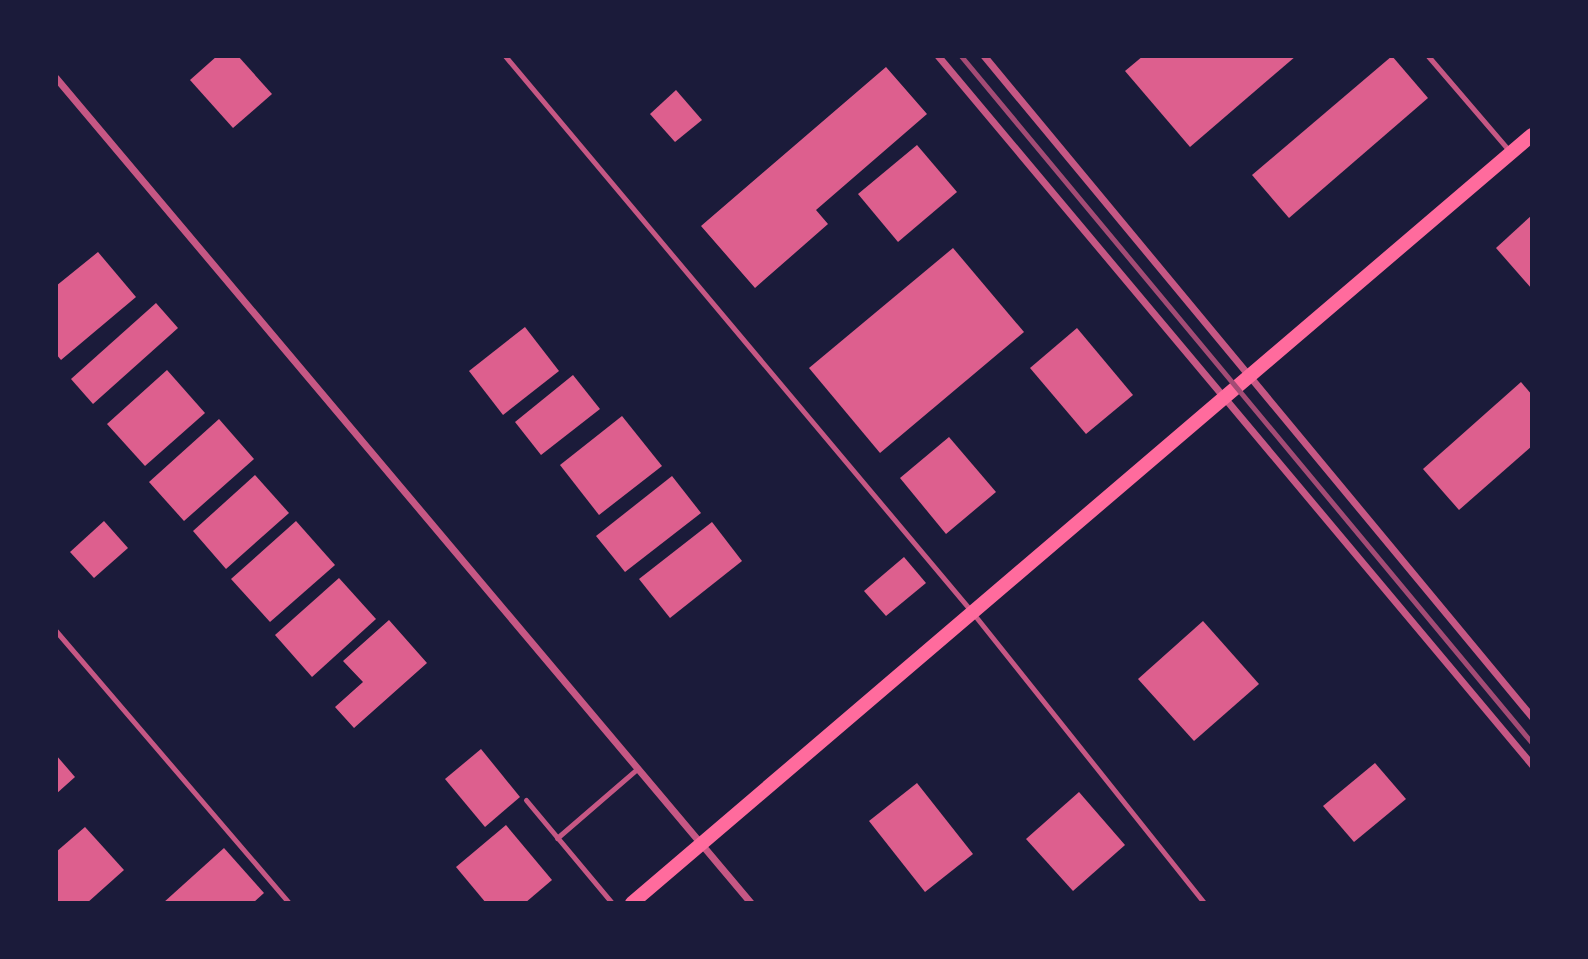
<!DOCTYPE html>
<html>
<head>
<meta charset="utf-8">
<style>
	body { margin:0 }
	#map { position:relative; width:1588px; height:959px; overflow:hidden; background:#1b1b3a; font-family:Commissioner,sans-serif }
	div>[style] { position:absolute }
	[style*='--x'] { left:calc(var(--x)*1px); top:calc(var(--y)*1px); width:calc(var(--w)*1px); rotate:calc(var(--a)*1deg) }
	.building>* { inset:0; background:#dd5f8e }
	.service>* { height:5px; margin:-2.5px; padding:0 2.5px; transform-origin:2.5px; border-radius:2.5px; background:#c65784 }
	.minor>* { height:7px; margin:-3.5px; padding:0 3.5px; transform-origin:3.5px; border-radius:3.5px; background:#c65784 }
	.secondary>* { height:14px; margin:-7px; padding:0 7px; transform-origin:7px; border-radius:7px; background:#ff6b9d }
	.rail>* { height:5px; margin:-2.5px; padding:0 2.5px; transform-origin:2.5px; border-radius:2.5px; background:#a44b75 }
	span { translate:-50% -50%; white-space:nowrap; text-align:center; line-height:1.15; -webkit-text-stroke:7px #1b1b3a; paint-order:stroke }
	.frame { position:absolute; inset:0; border:58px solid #1b1b3a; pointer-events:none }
</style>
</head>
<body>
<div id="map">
	<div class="building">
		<i style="clip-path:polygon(217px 56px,238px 56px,272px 94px,233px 128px,190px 80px)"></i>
		<i style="clip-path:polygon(1143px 56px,1296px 56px,1190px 147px,1125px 71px)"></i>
		<i style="clip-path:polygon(1392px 56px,1428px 98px,1289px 218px,1252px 175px)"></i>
		<i style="clip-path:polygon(886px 67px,927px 114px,816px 210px,828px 224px,755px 288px,701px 226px)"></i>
		<i style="clip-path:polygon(676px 90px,702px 120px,675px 142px,650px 114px)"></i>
		<i style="clip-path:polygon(917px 145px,957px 192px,898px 242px,858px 194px)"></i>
		<i style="clip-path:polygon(1532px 215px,1532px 289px,1496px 248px)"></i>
		<i style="clip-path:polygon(953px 248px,1024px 332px,880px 453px,809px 368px)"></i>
		<i style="clip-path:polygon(98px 252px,136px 297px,61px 360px,56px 354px,56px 286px)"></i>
		<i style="clip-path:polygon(156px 303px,178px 328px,93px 404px,71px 379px)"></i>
		<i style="clip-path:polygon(525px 327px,559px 371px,503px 415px,469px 371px)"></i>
		<i style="clip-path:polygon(1077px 328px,1133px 395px,1086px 434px,1030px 368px)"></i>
		<i style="clip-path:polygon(167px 370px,205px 413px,145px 466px,107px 424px)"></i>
		<i style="clip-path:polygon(573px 375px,600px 409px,541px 455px,515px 422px)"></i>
		<i style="clip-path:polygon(1521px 382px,1532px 395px,1532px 446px,1459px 510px,1423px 469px)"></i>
		<i style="clip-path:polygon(622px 416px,662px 466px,599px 515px,560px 465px)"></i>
		<i style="clip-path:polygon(219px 419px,254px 459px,184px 521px,149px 482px)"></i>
		<i style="clip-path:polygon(949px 437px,996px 492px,946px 534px,900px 478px)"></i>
		<i style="clip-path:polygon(255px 475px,289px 513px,226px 569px,193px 531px)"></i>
		<i style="clip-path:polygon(672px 476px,701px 513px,625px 572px,596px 536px)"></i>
		<i style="clip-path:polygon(104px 521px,128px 548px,94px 578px,70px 552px)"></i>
		<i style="clip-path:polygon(296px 521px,335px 565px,270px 622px,231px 579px)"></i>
		<i style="clip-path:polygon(712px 522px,742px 561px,670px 618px,639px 579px)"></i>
		<i style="clip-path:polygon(904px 557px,926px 583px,886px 616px,864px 591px)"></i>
		<i style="clip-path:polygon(339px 578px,376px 619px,312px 677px,275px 635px)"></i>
		<i style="clip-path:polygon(389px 620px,427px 663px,354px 728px,335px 707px,363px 682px,343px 661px)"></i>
		<i style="clip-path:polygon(1203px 621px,1259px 684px,1194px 741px,1138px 679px)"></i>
		<i style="clip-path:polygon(481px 749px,520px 797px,485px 827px,445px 779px)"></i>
		<i style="clip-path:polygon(56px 755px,75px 777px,56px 794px)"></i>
		<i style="clip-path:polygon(1375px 763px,1406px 799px,1354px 842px,1323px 806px)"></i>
		<i style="clip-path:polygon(917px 783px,973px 854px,925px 892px,869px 821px)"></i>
		<i style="clip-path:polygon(1079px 792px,1125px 845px,1073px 891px,1026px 839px)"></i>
		<i style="clip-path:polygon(506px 825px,552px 880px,525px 903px,486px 903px,456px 867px)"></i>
		<i style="clip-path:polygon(85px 827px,124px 870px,87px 903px,56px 903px,56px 852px)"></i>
		<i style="clip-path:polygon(224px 848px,264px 893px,253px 903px,163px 903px)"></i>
	</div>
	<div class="service">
		<i style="--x:505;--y:56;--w:726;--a:49.97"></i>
		<i style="--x:972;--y:612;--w:372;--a:51.4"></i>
		<i style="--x:1428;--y:56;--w:128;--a:49.4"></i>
		<i style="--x:56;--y:631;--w:358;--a:49.4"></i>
		<i style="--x:526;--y:800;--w:134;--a:50.1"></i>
		<i style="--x:557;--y:838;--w:107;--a:-40.8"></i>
	</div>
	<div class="minor">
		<i style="--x:938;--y:56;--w:925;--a:50.04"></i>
		<i style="--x:984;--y:56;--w:859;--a:50.34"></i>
		<i style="--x:56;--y:78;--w:1079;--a:49.89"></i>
	</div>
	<div class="secondary">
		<i style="--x:632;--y:903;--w:1183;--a:-40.48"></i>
	</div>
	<div class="rail">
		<i style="--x:961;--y:56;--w:893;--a:50.27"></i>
	</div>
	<div class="frame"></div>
</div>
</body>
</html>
